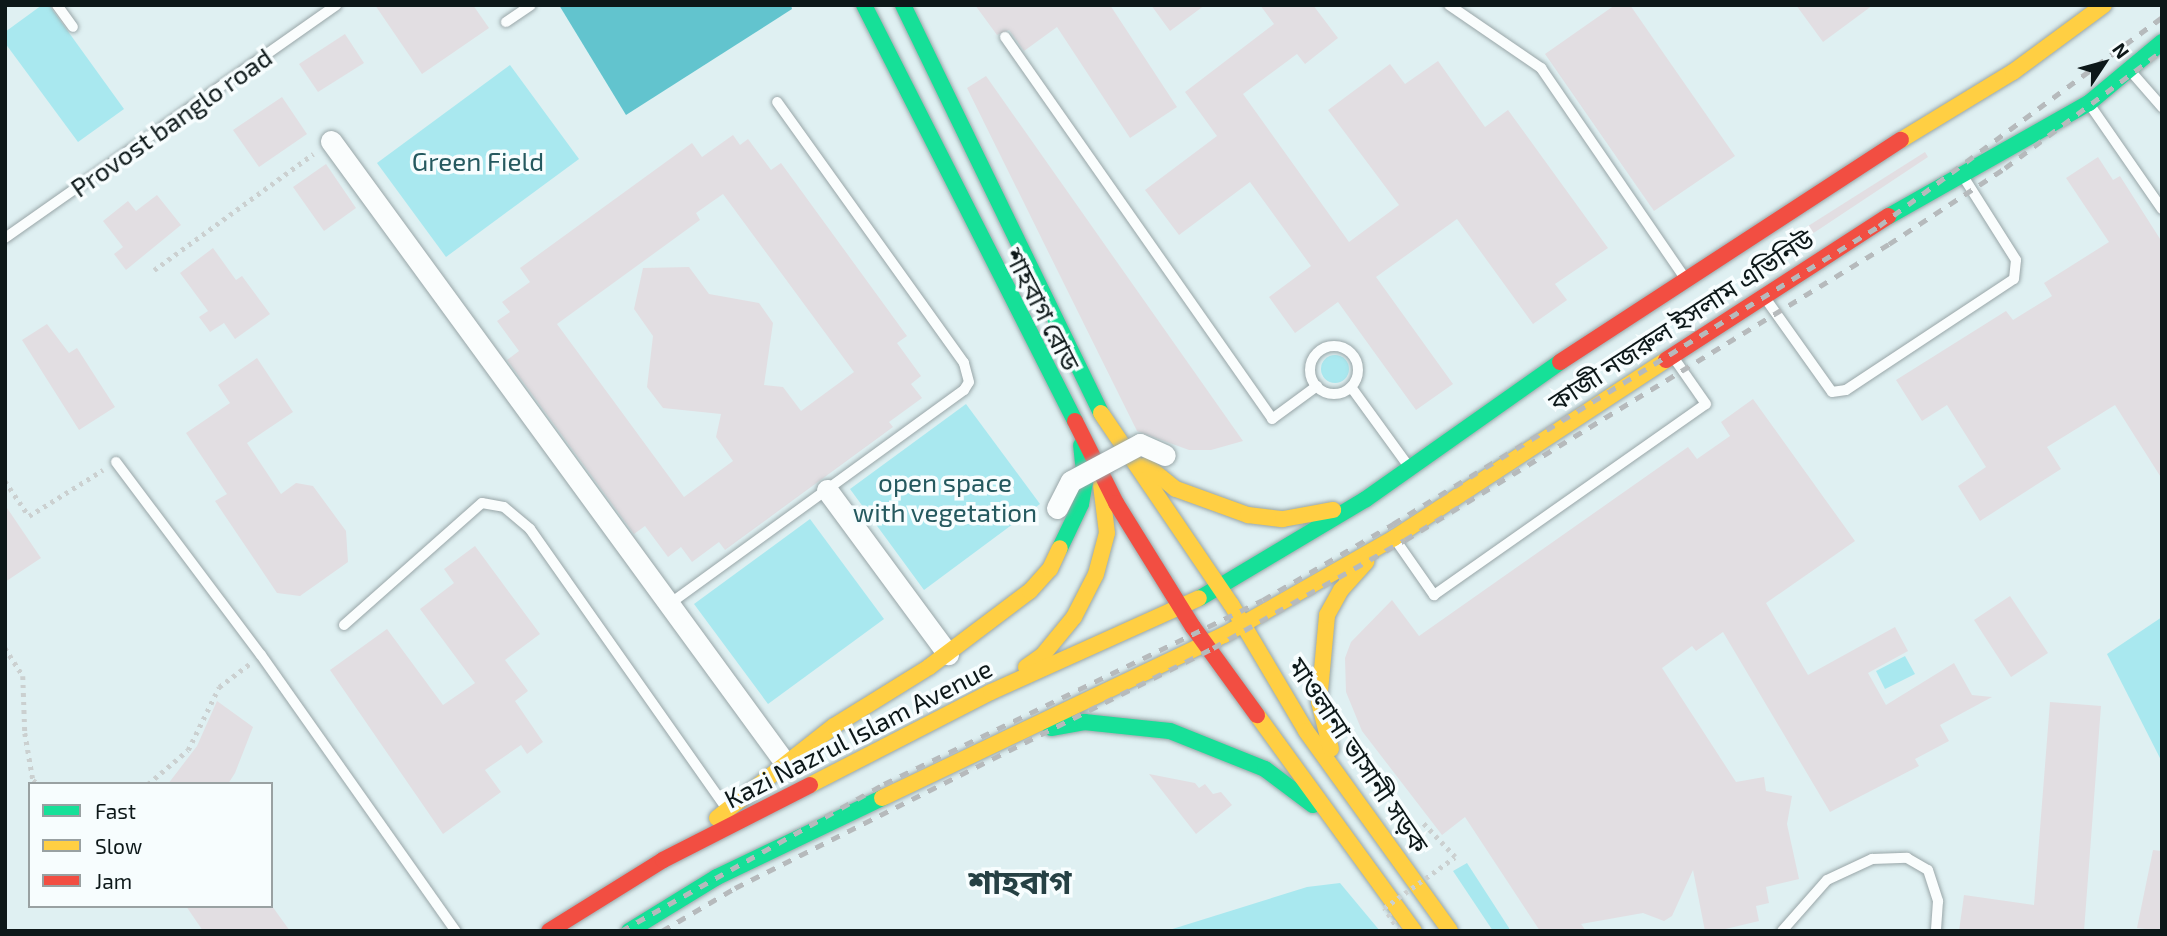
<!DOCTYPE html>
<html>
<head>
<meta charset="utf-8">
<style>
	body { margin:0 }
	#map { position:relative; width:2167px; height:936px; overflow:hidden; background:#dff0f2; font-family:"Exo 2","Noto Sans Bengali",sans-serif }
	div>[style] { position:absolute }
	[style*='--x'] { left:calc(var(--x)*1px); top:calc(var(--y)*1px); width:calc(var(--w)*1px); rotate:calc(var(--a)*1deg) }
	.green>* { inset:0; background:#a9e8ef }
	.round { border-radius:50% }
	.water>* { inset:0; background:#62c4ce }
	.building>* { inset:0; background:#e2dee2 }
	.path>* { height:4.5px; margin-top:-2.25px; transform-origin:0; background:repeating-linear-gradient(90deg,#cbd0d0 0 3.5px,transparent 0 8.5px) }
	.roads { filter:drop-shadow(0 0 2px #99a6a8) drop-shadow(0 0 2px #99a6a8) }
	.lane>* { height:10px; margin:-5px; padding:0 5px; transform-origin:5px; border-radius:5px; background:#fafdfd }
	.lane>.ring { margin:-5px; padding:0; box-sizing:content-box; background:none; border:10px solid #fafdfd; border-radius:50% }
	.street>* { height:21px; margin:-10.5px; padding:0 10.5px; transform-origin:10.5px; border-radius:10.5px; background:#fafdfd }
	.fast>* { height:16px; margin:-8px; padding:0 8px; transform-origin:8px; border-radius:8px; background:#16e098 }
	.slow>* { height:16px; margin:-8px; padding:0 8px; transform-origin:8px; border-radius:8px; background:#ffcf43 }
	.jam>* { height:16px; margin:-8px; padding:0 8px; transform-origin:8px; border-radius:8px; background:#f24e42 }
	.rail>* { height:5px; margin-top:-2.5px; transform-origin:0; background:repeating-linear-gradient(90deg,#b6babc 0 9px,transparent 0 18px) }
	.path-bridge>* { height:4.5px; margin-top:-2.25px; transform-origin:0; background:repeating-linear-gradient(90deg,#cbd0d0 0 3.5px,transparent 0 8.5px) }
	.bridges { filter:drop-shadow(0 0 2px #99a6a8) drop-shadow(0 0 2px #99a6a8) }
	.street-bridge>* { height:21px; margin:-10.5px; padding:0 10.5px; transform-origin:10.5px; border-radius:10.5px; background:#fafdfd }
	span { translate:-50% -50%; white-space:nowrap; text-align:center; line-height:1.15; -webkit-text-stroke:7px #f7fdfe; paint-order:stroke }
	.street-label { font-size:26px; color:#0d1819 }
	.park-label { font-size:26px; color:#25595f }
	.district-label { font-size:33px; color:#264144; font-weight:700 }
	.frame { position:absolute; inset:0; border:7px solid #0d1819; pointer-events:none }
	.legend { position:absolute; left:28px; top:782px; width:245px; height:126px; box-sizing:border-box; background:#f7fdfe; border:2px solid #99a1a2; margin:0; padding:9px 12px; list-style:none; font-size:21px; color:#0d1819 }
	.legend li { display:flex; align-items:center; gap:14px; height:35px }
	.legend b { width:35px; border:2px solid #99a1a2 }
	.north { position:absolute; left:2069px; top:28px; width:70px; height:70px; -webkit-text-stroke:5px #f7fdfe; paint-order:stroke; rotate:54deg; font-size:19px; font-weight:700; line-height:28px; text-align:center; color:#0d1819 }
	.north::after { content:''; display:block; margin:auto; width:24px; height:32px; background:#0d1819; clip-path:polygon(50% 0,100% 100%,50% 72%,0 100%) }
</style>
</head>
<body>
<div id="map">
	<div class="green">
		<i style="clip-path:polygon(42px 5px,49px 5px,124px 109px,78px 142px,5px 43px,5px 32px)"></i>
		<i style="clip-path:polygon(510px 65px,579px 159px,446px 257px,377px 163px)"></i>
		<i class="round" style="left:1321px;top:355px;width:28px;height:28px"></i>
		<i style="clip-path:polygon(966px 404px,1040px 504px,924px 590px,850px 489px)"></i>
		<i style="clip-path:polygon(810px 519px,884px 619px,768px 704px,694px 604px)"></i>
		<i style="clip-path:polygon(2162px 617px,2162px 762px,2107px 654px)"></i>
		<i style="clip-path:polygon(1905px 656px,1915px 674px,1885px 689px,1876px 671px)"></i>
		<i style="clip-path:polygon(1467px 863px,1509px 928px,1510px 931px,1493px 931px,1453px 871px)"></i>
		<i style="clip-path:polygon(1340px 883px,1380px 931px,1166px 931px,1307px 887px)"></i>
	</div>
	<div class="water">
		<i style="clip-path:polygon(559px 5px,791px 5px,792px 9px,626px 115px)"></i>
	</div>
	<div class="building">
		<i style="clip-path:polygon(375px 5px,473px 5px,489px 28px,422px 74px)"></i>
		<i style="clip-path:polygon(975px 5px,1110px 5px,1177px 107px,1130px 138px,1057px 27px,1024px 51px,1009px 30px,997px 35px)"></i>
		<i style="clip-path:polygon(1151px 5px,1205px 5px,1170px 31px)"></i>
		<i style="clip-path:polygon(1260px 5px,1313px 5px,1338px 38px,1305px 64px,1297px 54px,1243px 94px,1349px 242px,1399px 205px,1328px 110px,1390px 64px,1405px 84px,1438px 61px,1485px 127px,1508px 110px,1608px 248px,1555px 284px,1567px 300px,1533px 324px,1457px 219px,1376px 277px,1453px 384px,1416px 410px,1338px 302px,1295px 333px,1269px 297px,1311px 266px,1250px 182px,1179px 235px,1145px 190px,1217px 136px,1185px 92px,1274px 24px)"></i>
		<i style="clip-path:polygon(1615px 5px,1630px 5px,1735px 156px,1654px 211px,1545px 54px)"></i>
		<i style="clip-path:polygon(1796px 5px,1873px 5px,1823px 42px)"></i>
		<i style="clip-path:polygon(345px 34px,364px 63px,318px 92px,299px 64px)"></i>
		<i style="clip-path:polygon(986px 76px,1243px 441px,1211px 450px,1189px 450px,1137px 431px,967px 88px)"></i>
		<i style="clip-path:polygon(282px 97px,307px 134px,259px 167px,233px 130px)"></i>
		<i style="clip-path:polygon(evenodd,733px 135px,740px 145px,748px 139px,771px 170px,781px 163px,907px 336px,897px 343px,921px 376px,911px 384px,922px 398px,889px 422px,893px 427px,725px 550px,719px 542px,692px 562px,681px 547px,668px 557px,645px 526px,634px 534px,507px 360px,519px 351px,497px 321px,510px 312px,502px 302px,530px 282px,520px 268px,692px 143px,702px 157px,733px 135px,723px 194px,854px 372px,801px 411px,783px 387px,764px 385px,773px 323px,759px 303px,709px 294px,689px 267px,643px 268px,634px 309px,653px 336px,647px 387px,663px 408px,721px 414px,716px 437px,733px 461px,684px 497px,557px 324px,700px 220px,696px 213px,723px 194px)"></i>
		<i style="clip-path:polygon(1925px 152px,1928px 157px,1791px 248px,1786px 240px)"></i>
		<i style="clip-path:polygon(2098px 157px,2113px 180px,2120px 176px,2162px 242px,2162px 479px,2115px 405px,2047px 447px,2061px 469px,1980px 521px,1958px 486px,1986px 467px,1947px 405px,1922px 421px,1896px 380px,2006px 311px,2013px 320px,2052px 296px,2044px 283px,2109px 242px,2066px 178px)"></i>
		<i style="clip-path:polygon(326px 164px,356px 208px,324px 231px,293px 187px)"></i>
		<i style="clip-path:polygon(157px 195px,181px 225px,126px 270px,114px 254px,123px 247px,103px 221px,128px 201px,136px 211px)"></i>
		<i style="clip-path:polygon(213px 248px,236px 280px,242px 276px,270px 314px,235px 339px,224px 323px,210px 332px,199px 317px,208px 311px,180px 273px)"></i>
		<i style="clip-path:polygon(47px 324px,69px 353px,77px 348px,115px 407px,79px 430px,22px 340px)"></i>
		<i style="clip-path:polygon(257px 358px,293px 412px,247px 443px,281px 494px,296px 483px,313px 486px,346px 531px,348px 562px,300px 596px,277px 593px,215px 501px,227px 494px,186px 433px,230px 403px,218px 385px)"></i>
		<i style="clip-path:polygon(1753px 399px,1855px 541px,1766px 603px,1808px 675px,1895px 627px,1908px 651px,1868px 673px,1886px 705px,1954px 663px,1972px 695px,1992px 697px,1940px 725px,1949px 741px,1915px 759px,1919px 766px,1830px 812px,1723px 632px,1696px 651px,1692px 646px,1662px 668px,1736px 782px,1764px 777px,1766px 791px,1792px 796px,1787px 824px,1799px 879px,1766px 887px,1769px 903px,1756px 906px,1759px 921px,1717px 931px,1705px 931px,1693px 870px,1672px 916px,1664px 921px,1643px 913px,1581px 924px,1586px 931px,1540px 931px,1465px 817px,1442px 835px,1362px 731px,1346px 692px,1345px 658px,1351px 642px,1392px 600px,1419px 636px,1688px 447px,1697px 459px,1730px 436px,1721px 422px)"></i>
		<i style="clip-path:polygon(5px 505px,41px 558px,5px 582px)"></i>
		<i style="clip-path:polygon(475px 546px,540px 634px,505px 660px,528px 691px,515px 701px,543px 742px,527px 754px,521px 745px,485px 770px,501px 792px,443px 834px,330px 670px,387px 629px,443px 705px,475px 683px,420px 609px,454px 583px,444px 569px)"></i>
		<i style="clip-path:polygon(2010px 596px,2048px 653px,2011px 677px,1974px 620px)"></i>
		<i style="clip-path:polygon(217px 701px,253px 727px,235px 773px,228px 784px,168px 784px,197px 746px)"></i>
		<i style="clip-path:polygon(2050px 702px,2101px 706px,2084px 931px,1959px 931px,1964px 895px,2034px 905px)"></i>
		<i style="clip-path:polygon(1149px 774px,1195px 783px,1199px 788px,1205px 784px,1213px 794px,1221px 792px,1232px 805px,1196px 834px)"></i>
		<i style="clip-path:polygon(2153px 850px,2162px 851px,2162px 931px,2137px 928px)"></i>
		<i style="clip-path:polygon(186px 906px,272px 906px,290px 931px,203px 931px)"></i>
	</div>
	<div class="path">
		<i style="--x:154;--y:270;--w:197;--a:-36.1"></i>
		<i style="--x:5;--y:481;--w:42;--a:55.6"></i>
		<i style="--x:29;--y:516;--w:87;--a:-31.9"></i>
		<i style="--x:5;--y:648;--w:33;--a:57"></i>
		<i style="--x:23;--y:676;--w:57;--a:88"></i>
		<i style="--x:25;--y:733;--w:48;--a:80.3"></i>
		<i style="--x:33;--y:780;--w:7;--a:34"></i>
		<i style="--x:148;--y:784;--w:52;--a:-40.4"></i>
		<i style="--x:188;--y:750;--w:70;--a:-63.8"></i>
		<i style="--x:219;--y:687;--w:38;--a:-37"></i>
	</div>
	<div class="roads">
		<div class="lane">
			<i style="--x:57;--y:5;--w:27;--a:54"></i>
			<i style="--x:1449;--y:5;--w:112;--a:34.4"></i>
			<i style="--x:1541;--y:68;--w:250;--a:55.6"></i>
			<i style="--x:506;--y:22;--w:30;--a:-34"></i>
			<i style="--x:1005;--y:37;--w:466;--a:55"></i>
			<i style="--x:1272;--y:419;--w:56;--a:-36.3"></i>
			<i style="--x:2134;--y:75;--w:43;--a:48.8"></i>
			<i style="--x:2092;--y:108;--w:123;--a:55.3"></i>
			<i style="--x:5;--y:238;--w:405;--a:-35.1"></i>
			<i style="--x:1768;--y:302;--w:110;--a:54.6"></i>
			<i style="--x:1832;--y:392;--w:14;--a:-8"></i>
			<i style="--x:1846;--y:390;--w:201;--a:-33.5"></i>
			<i style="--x:2014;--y:279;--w:19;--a:-84"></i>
			<i style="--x:2016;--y:260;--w:93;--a:-122.3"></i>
			<i class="ring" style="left:1310px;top:346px;width:38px;height:38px"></i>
			<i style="--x:1351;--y:387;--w:95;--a:54"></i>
			<i style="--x:116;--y:462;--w:241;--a:53.1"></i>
			<i style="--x:261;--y:655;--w:338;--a:54.8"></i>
			<i style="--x:1397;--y:542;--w:65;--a:55.1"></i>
			<i style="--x:1434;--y:595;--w:332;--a:-35.1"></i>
			<i style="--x:1706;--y:404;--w:52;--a:-124.9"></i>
			<i style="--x:668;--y:605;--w:366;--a:-36"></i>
			<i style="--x:964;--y:390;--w:9;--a:-58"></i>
			<i style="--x:969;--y:382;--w:20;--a:-105"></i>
			<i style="--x:964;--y:363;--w:321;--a:-125.6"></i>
			<i style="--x:344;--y:625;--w:184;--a:-41.5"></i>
			<i style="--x:482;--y:503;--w:22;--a:10"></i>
			<i style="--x:504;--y:507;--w:34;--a:40"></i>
			<i style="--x:530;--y:529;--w:341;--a:54.9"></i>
			<i style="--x:1782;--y:931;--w:68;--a:-48.6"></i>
			<i style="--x:1827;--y:880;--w:50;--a:-25"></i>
			<i style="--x:1872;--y:859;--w:35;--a:-2"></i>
			<i style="--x:1907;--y:858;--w:24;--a:30"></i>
			<i style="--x:1928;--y:870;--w:33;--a:72"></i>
			<i style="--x:1938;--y:901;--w:30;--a:94"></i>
		</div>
		<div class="street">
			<i style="--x:331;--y:141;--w:770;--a:53.87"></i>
			<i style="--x:827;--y:490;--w:204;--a:53.6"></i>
		</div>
		<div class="fast">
			<i style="--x:864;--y:5;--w:466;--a:63.1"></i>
			<i style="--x:903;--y:5;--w:454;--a:64.1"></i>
			<i style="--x:1889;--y:216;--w:230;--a:-29.5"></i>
			<i style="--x:2089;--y:103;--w:95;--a:-39.9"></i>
			<i style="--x:1060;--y:548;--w:49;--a:-64.5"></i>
			<i style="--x:1081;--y:504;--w:22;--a:-80"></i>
			<i style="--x:1085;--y:482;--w:37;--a:-96"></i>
			<i style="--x:1200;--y:598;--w:193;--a:-30.8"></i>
			<i style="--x:1366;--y:499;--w:237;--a:-35.2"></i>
			<i style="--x:1051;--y:728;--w:34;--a:-10"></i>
			<i style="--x:1084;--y:722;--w:86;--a:6"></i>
			<i style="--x:1170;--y:731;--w:102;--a:21.8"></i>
			<i style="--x:1265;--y:769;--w:60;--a:36.9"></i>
			<i style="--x:629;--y:931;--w:103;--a:-31.5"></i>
			<i style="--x:717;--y:877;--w:183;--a:-25.6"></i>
		</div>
		<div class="slow">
			<i style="--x:1901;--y:140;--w:131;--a:-31.3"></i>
			<i style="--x:2013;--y:72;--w:113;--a:-36.4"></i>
			<i style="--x:1101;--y:413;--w:231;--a:55.8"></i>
			<i style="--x:1231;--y:604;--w:147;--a:59.4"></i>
			<i style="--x:1306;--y:731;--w:246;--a:54.2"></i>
			<i style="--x:1146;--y:465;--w:38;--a:39"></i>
			<i style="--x:1176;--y:489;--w:77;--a:19.9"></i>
			<i style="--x:1248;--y:515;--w:35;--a:7"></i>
			<i style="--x:1283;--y:519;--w:51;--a:-10.2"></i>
			<i style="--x:1224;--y:635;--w:196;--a:-29.7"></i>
			<i style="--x:1394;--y:538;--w:325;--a:-33.2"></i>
			<i style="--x:1026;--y:667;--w:19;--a:-35"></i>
			<i style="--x:1042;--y:656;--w:50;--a:-50.6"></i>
			<i style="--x:1074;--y:617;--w:48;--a:-62.9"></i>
			<i style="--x:1096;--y:574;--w:42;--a:-75"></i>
			<i style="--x:1107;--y:533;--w:48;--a:-97.1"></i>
			<i style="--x:1257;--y:715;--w:267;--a:54"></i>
			<i style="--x:1331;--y:749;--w:49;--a:-104.3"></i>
			<i style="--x:1319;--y:702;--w:87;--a:-84.7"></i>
			<i style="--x:1327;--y:615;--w:29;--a:-61"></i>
			<i style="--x:1341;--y:590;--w:38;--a:-48"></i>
			<i style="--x:810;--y:785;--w:203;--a:-27.2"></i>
			<i style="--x:991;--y:692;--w:228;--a:-24.3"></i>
			<i style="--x:882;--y:798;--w:379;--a:-25.5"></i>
			<i style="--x:717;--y:818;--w:149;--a:-38.2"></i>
			<i style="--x:834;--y:726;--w:112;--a:-31.8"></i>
			<i style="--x:929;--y:667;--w:126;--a:-37"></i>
			<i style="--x:1030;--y:591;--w:30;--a:-48"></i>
			<i style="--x:1050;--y:569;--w:23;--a:-65"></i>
		</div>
		<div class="jam">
			<i style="--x:1666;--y:360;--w:265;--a:-32.9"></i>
			<i style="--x:1560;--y:362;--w:407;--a:-33.1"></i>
			<i style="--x:1075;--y:421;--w:92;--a:63.4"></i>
			<i style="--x:1116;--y:503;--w:146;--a:58.2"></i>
			<i style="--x:1193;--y:627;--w:109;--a:54"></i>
			<i style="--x:549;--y:931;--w:134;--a:-31.9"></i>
			<i style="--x:663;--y:860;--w:165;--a:-27"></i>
		</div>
	</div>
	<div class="rail">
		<i style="--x:621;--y:931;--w:301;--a:-29.2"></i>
		<i style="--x:884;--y:784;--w:421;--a:-25.9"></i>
		<i style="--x:1263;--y:600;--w:151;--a:-30.3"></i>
		<i style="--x:1393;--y:524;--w:570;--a:-31.52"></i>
		<i style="--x:1879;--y:226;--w:352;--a:-36.4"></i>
		<i style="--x:662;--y:931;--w:85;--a:-30.5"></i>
		<i style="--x:735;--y:888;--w:535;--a:-26.66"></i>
		<i style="--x:1213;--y:648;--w:220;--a:-29.4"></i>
		<i style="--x:1405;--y:540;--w:567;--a:-31.45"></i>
		<i style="--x:1889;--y:244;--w:139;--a:-33.2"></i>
		<i style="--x:2005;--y:168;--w:196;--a:-36.7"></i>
	</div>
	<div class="path-bridge">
		<i style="--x:1399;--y:931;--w:27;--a:-123"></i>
		<i style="--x:1384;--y:908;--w:87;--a:-35.7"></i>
		<i style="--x:1455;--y:857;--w:50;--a:-133.4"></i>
	</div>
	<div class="bridges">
		<div class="street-bridge">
			<i style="--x:1057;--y:508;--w:30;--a:-63"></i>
			<i style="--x:1071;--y:481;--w:78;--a:-28.2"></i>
			<i style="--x:1140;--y:444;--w:27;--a:24"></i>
		</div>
	</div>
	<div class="street-label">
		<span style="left:171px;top:122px;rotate:-35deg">Provost banglo road</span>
		<span style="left:1043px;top:309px;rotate:63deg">শাহবাগ রোড</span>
		<span style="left:1681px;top:320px;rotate:-33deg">কাজী নজরুল ইসলাম এভিনিউ</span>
		<span style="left:858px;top:733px;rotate:-27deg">Kazi Nazrul Islam Avenue</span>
		<span style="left:1359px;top:755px;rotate:56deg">মাওলানা ভাসানী সড়ক</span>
	</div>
	<div class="park-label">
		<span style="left:478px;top:161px">Green Field</span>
		<span style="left:945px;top:497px">open space<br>with vegetation</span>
	</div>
	<div class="district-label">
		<span style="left:1020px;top:882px">শাহবাগ</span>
	</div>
	<div class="frame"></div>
	<ul class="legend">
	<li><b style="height:9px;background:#16e098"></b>Fast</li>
	<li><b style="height:9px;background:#ffcf43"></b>Slow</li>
	<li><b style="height:9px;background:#f24e42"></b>Jam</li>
	</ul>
	<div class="north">N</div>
</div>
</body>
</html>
